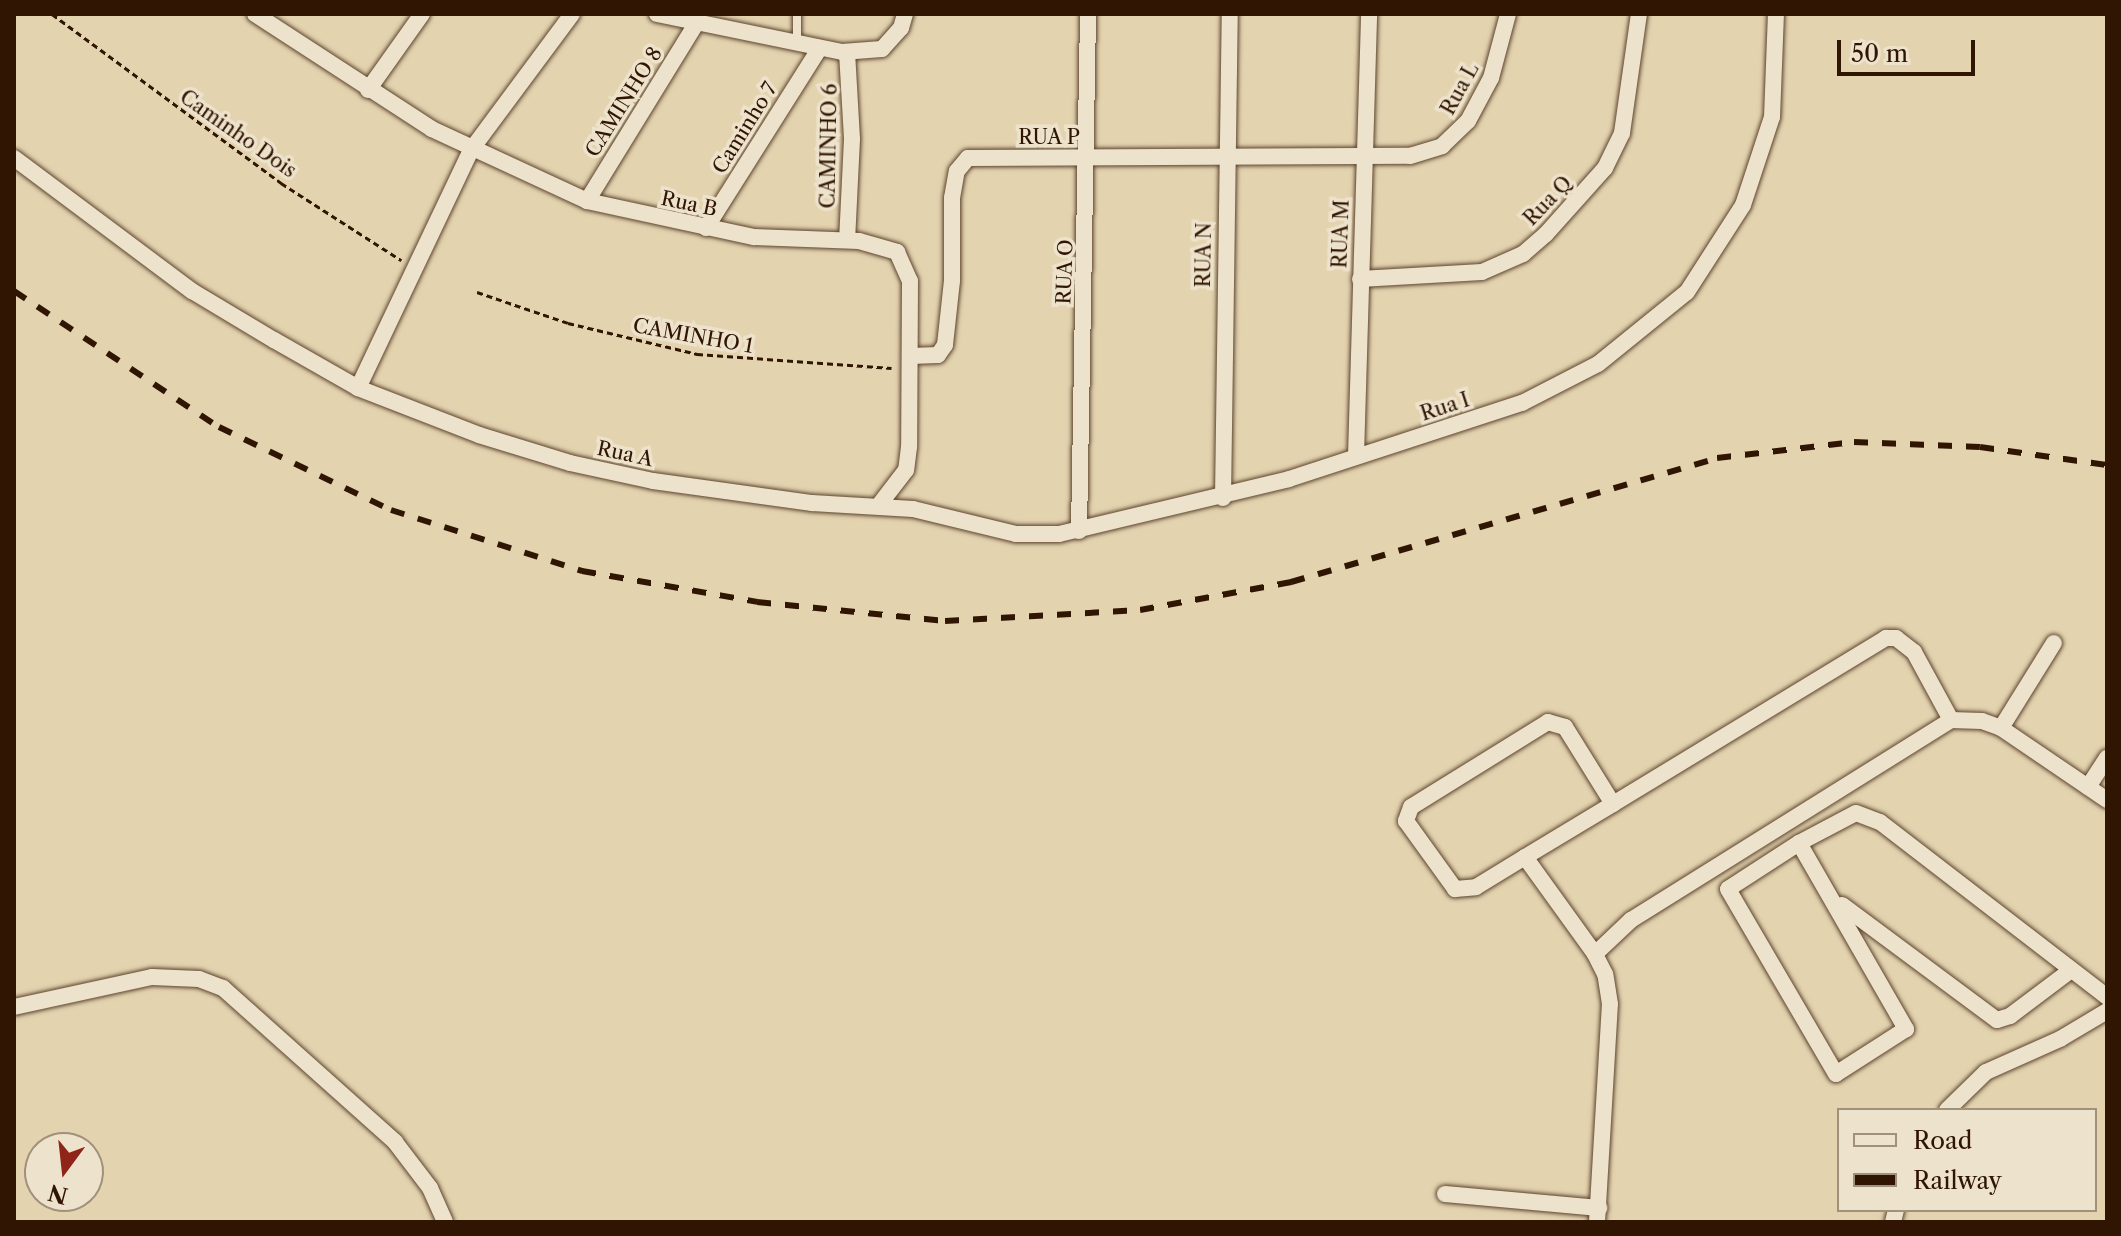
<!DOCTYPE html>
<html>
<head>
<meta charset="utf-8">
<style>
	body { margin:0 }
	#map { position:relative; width:2121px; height:1236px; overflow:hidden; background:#e3d3af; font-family:"Libre Caslon Text",serif }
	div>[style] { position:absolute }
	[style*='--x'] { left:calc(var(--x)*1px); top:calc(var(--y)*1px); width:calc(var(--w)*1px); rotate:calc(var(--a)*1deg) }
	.path>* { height:3px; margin-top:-1.5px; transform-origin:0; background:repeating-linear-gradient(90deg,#301503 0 6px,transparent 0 10px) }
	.roads { filter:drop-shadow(0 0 2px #5d442e) drop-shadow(0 0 2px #5d442e) }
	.lane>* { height:8px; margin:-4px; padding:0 4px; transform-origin:4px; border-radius:4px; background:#ede2cb }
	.street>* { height:16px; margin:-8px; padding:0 8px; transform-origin:8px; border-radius:8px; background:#ede2cb }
	.rail>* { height:6px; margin-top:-3px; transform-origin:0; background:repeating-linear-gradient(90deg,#301503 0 14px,transparent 0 28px) }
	span { translate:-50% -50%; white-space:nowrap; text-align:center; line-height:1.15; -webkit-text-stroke:7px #ede2cb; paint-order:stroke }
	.street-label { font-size:20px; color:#301503 }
	.frame { position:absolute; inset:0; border:16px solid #301503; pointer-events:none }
	.legend { position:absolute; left:1837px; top:1108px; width:260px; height:104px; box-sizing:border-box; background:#ede2cb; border:2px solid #a1907b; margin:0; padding:10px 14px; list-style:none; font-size:24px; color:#301503 }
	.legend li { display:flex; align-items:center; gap:16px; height:40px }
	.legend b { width:40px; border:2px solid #a1907b }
	.north { position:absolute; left:24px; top:1132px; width:80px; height:80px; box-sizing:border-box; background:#ede2cb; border:2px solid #a1907b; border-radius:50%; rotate:195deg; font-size:22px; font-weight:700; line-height:32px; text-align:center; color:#301503 }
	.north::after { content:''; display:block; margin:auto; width:28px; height:36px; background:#8f2418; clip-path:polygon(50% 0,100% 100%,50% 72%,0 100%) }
	.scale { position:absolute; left:1837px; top:40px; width:138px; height:36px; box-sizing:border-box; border:4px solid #301503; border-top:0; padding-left:10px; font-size:24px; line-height:28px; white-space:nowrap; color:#301503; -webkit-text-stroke:6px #ede2cb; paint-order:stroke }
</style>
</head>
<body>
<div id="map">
	<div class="path">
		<i style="--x:52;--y:14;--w:285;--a:36.4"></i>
		<i style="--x:281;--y:183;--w:143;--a:32.7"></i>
		<i style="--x:477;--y:292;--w:96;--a:18.8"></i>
		<i style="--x:568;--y:323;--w:133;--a:13.5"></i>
		<i style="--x:697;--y:354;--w:195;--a:4.1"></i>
	</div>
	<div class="roads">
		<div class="lane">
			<i style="--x:797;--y:14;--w:30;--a:90"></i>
		</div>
		<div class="street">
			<i style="--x:255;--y:14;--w:211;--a:33"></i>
			<i style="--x:432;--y:129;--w:171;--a:24.9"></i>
			<i style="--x:587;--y:201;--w:171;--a:12.2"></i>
			<i style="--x:754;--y:237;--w:105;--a:2.2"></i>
			<i style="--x:859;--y:241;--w:40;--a:16"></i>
			<i style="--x:897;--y:252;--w:32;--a:66"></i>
			<i style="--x:910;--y:281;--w:166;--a:90.3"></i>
			<i style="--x:909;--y:447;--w:23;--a:97"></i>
			<i style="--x:906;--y:470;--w:44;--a:127.6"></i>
			<i style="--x:657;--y:14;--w:189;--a:11.6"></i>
			<i style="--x:842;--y:52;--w:40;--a:-4.3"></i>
			<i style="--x:882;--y:49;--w:28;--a:-48"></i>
			<i style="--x:901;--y:28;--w:15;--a:-74"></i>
			<i style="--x:847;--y:52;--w:87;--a:86.7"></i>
			<i style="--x:852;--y:139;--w:101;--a:92.8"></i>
			<i style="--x:368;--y:90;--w:93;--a:-54.6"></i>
			<i style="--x:14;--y:158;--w:222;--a:36.8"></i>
			<i style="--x:192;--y:291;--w:96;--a:30.9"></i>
			<i style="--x:274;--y:340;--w:97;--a:29.7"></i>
			<i style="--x:358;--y:388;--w:130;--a:21.2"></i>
			<i style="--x:479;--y:435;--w:95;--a:17.1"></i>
			<i style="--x:570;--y:463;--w:85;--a:12.2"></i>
			<i style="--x:653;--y:481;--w:161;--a:7.9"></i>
			<i style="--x:812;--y:503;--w:101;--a:3.4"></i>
			<i style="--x:913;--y:509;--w:106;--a:13.6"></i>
			<i style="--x:1016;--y:534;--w:43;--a:0"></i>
			<i style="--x:1059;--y:534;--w:236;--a:-13.4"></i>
			<i style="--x:1289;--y:479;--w:245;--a:-18.1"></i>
			<i style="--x:1522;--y:403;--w:85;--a:-27.2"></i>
			<i style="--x:1598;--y:364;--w:114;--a:-39"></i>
			<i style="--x:1687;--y:292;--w:103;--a:-57.2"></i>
			<i style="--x:1743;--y:205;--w:93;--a:-71.8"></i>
			<i style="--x:1772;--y:117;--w:103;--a:-87.8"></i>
			<i style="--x:587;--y:201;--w:208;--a:-58.4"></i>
			<i style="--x:706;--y:228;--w:212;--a:-57.7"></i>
			<i style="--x:1360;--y:279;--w:122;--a:-3.3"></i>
			<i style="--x:1482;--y:272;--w:45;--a:-23.7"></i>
			<i style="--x:1523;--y:254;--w:30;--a:-41"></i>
			<i style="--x:1546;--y:234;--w:89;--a:-48.2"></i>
			<i style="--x:1605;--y:168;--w:39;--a:-64"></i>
			<i style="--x:1622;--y:133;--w:120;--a:-81.9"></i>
			<i style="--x:911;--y:356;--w:27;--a:-2"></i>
			<i style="--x:938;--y:355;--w:12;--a:-55"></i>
			<i style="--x:945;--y:345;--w:64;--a:-83.8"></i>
			<i style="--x:952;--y:281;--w:83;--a:-90"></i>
			<i style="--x:952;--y:198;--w:27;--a:-80"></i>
			<i style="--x:957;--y:171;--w:17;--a:-50"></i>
			<i style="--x:968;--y:158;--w:442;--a:-0.3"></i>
			<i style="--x:1410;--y:156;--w:34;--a:-17"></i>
			<i style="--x:1442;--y:146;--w:36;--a:-44"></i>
			<i style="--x:1468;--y:121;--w:49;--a:-61.9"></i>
			<i style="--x:1491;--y:78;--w:66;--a:-75.1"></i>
			<i style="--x:358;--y:388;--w:263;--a:-64.6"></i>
			<i style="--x:471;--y:150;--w:169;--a:-53.4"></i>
			<i style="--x:1356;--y:456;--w:442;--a:-88.3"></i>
			<i style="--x:1223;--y:498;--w:484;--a:-89.2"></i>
			<i style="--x:1079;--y:531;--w:517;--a:-89"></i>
			<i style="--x:2001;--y:728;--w:100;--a:-58.1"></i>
			<i style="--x:2088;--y:787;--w:35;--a:-57"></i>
			<i style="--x:1613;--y:804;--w:91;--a:-121.9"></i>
			<i style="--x:1565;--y:727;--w:18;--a:-164"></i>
			<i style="--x:1548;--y:722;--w:161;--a:148.2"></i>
			<i style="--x:1411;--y:807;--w:15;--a:110"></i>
			<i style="--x:1406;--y:821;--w:84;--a:54.2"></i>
			<i style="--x:1455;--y:889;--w:21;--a:-5"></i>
			<i style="--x:1476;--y:887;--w:57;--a:-31.5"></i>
			<i style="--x:1525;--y:857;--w:103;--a:-31.1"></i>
			<i style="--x:1613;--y:804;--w:320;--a:-31.3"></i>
			<i style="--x:1886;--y:638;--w:10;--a:0"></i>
			<i style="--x:1896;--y:638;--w:23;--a:38"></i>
			<i style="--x:1914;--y:652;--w:77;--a:61.4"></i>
			<i style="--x:1799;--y:843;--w:215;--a:60.1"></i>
			<i style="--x:1906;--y:1029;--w:83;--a:147.3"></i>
			<i style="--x:1836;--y:1074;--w:214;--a:-120.3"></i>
			<i style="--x:1728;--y:889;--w:85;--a:-32.9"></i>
			<i style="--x:1799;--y:843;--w:64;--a:-27.8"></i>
			<i style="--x:1856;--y:813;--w:26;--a:21"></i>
			<i style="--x:1880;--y:822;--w:287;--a:37.6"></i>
			<i style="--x:1525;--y:857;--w:120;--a:54.2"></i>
			<i style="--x:1842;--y:905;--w:193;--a:36.6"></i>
			<i style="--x:1997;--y:1020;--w:14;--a:-17"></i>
			<i style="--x:2010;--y:1016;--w:75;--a:-36.9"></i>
			<i style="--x:14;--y:1007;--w:141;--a:-12.3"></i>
			<i style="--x:152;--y:977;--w:47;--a:2.4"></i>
			<i style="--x:199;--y:979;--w:26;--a:21"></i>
			<i style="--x:223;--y:988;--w:231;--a:41.8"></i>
			<i style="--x:395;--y:1142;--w:58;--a:52.7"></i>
			<i style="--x:430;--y:1188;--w:37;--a:66"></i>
			<i style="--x:1947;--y:1110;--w:54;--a:-44.3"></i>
			<i style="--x:1986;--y:1072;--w:81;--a:-24"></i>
			<i style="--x:2060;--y:1039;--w:55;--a:-30.8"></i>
			<i style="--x:1445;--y:1194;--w:155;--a:5.2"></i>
			<i style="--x:1597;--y:1222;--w:218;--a:-86.6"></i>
			<i style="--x:1610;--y:1004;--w:30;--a:-99"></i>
			<i style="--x:1605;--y:974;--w:22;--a:-117"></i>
			<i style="--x:1595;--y:954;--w:50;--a:-43.4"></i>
			<i style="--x:1631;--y:920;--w:377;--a:-32"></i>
			<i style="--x:1951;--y:720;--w:31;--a:2"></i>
			<i style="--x:1982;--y:721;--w:20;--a:20"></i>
			<i style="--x:2001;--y:728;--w:128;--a:34.2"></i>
			<i style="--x:1893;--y:1222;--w:12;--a:-76"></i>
		</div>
	</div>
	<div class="rail">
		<i style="--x:14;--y:291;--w:246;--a:33.6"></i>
		<i style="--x:219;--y:427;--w:191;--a:25.8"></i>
		<i style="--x:391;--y:510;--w:201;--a:17.7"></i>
		<i style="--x:582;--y:571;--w:178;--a:10"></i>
		<i style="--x:757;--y:602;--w:189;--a:5.8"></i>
		<i style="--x:945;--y:621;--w:195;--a:-3.2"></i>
		<i style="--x:1140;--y:610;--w:154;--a:-10.5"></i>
		<i style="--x:1291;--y:582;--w:444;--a:-16.2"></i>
		<i style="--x:1717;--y:458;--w:138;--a:-6.7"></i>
		<i style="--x:1854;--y:442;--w:126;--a:2.3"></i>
		<i style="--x:1980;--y:447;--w:128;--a:8.1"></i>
	</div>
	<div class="street-label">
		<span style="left:1460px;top:89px;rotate:-61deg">Rua L</span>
		<span style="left:624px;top:102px;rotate:-58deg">CAMINHO 8</span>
		<span style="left:745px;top:128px;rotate:-58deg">Caminho 7</span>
		<span style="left:238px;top:134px;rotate:35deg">Caminho Dois</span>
		<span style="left:1049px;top:137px">RUA P</span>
		<span style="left:829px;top:146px;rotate:-89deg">CAMINHO 6</span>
		<span style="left:1548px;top:201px;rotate:-46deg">Rua Q</span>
		<span style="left:689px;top:204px;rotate:12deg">Rua B</span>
		<span style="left:1341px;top:234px;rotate:-88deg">RUA M</span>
		<span style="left:1204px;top:255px;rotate:-89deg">RUA N</span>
		<span style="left:1065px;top:272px;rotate:-88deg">RUA O</span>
		<span style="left:693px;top:336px;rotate:10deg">CAMINHO 1</span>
		<span style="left:1445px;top:407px;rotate:-18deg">Rua I</span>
		<span style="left:625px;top:454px;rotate:12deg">Rua A</span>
	</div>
	<div class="frame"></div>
	<ul class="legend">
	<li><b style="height:10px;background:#ede2cb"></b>Road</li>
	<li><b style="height:10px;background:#301503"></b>Railway</li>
	</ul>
	<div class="north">N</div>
	<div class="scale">50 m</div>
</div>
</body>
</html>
